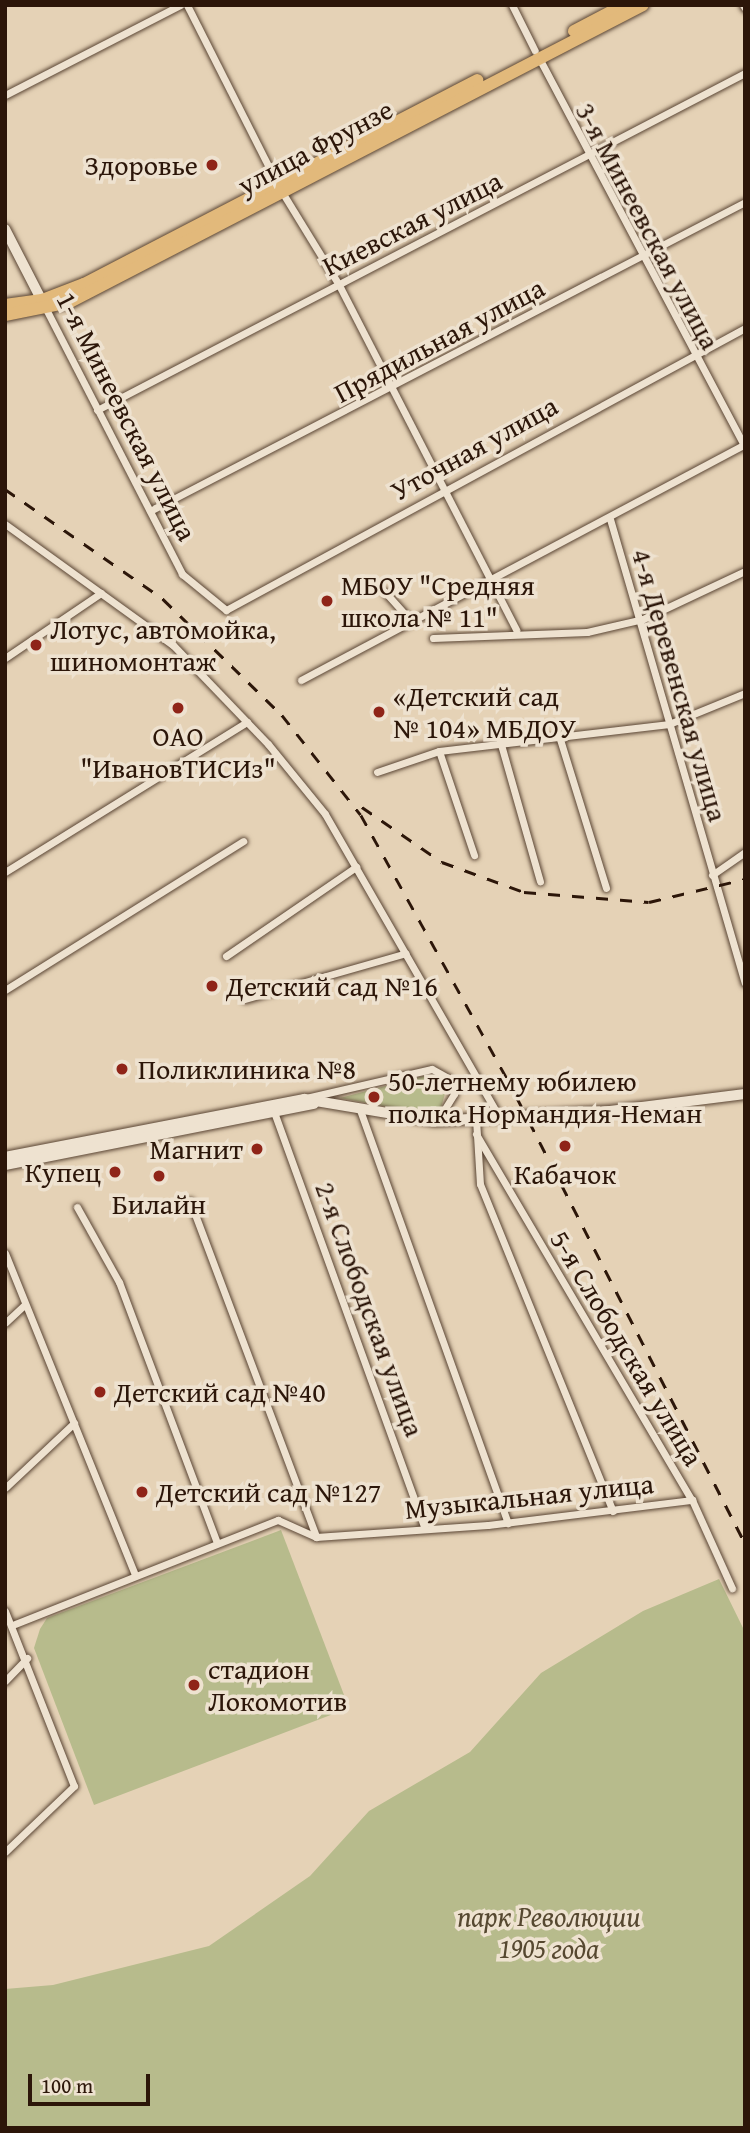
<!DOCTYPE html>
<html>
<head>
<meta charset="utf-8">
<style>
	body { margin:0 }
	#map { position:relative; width:750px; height:2133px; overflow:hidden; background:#e5d2b6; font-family:"Gentium Book Plus",serif }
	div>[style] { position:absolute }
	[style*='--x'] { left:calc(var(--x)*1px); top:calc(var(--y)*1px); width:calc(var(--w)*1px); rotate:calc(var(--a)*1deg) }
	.green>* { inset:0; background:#b7bb8c }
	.roads { filter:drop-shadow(0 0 2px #5a4534) drop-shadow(0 0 2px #5a4534) }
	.street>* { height:7px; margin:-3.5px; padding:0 3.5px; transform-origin:3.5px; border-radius:3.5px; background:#eee2d0 }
	.secondary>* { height:10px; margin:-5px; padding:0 5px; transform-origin:5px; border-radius:5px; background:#eee2d0 }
	.highway>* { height:12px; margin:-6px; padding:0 6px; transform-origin:6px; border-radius:6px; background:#e2b97b }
	.rail>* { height:2.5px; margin-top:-1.25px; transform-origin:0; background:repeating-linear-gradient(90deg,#2c1609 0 12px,transparent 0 24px) }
	.dots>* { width:19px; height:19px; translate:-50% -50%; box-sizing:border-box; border:4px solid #eee2d0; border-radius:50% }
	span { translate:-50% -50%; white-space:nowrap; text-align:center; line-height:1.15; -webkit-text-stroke:7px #eee2d0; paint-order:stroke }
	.street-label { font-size:28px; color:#2c1609 }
	.poi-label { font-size:28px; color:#2c1609 }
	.right { translate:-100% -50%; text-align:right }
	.left { translate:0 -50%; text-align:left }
	.park-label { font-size:28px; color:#564830; font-style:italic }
	.frame { position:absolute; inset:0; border:7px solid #2c1609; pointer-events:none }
	.scale { position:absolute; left:28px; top:2074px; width:122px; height:32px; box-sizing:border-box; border:4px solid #2c1609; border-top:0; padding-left:9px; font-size:21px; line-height:24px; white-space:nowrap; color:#2c1609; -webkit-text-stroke:5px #eee2d0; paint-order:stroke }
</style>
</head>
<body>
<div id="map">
	<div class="green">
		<i style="clip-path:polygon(427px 1075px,446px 1090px,441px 1108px,431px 1115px,340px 1098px)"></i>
		<i style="clip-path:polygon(281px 1530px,349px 1708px,94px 1805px,34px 1648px,40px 1629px,47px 1618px)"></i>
		<i style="clip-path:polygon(719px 1579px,745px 1632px,745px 2128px,5px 2128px,5px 1989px,53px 1985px,209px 1946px,310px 1876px,369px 1811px,470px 1752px,541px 1673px,643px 1611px)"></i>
	</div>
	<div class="roads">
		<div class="street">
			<i style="--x:187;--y:5;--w:199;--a:63.2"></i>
			<i style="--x:512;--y:5;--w:51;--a:63.4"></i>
			<i style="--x:743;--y:5;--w:4;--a:56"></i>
			<i style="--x:539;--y:58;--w:440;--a:62.1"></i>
			<i style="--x:5;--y:95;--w:197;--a:-27.2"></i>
			<i style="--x:282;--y:192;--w:109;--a:58.5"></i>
			<i style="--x:339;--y:285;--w:388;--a:62.8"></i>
			<i style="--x:47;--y:311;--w:296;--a:62.8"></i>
			<i style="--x:182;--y:574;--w:57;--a:39.3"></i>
			<i style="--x:226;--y:610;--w:591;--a:-28.52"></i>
			<i style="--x:97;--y:410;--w:730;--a:-27.48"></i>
			<i style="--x:150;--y:511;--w:670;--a:-27.44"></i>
			<i style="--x:610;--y:519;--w:483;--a:73.8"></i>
			<i style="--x:5;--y:524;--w:207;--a:35.8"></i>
			<i style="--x:173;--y:645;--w:137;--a:46.2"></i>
			<i style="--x:268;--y:744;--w:90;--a:50.8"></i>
			<i style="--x:325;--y:814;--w:349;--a:60.1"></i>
			<i style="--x:385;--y:592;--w:39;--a:48"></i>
			<i style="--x:433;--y:638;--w:154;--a:-2.2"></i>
			<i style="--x:587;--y:632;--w:57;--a:-13.1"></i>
			<i style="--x:643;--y:619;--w:113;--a:-25.2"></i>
			<i style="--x:5;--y:658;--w:116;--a:-34.1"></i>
			<i style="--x:301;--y:680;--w:503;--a:-27.99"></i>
			<i style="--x:559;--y:736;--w:159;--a:72.8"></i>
			<i style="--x:500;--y:741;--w:146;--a:74.1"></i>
			<i style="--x:439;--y:751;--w:110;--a:71.4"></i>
			<i style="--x:377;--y:772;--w:65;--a:-18.7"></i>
			<i style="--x:439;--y:751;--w:232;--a:-6.7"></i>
			<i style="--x:669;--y:724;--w:82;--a:-22.2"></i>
			<i style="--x:5;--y:872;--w:285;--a:-31.8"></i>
			<i style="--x:712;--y:875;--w:40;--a:-34.9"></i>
			<i style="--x:226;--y:956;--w:158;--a:-34.4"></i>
			<i style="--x:5;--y:990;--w:281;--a:-32"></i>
			<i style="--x:245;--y:999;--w:167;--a:-15.9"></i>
			<i style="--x:306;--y:1098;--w:129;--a:-13"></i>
			<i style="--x:432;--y:1069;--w:18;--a:29"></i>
			<i style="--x:448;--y:1078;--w:17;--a:69"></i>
			<i style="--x:454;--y:1094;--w:31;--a:122"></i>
			<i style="--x:360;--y:1110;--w:439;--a:70.3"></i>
			<i style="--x:274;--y:1112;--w:443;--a:70.1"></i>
			<i style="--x:476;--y:1119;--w:65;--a:86.5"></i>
			<i style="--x:480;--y:1184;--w:353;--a:67.9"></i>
			<i style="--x:476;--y:1134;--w:425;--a:59.5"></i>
			<i style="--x:692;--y:1500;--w:97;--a:65.6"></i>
			<i style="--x:190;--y:1201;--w:359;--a:69.4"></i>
			<i style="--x:77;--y:1207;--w:86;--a:60.8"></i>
			<i style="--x:119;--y:1282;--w:279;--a:69.4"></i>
			<i style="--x:5;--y:1253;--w:347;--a:68"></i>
			<i style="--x:5;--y:1323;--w:26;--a:-43"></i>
			<i style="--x:5;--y:1488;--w:95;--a:-43.3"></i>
			<i style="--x:5;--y:1611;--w:188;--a:68.5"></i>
			<i style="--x:74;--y:1786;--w:95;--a:136.3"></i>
			<i style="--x:15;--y:1624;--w:283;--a:-21.6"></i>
			<i style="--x:278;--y:1520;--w:42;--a:24.1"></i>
			<i style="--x:316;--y:1537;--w:172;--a:-4"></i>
			<i style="--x:488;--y:1525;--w:206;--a:-7"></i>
			<i style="--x:5;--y:1681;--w:32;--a:-46"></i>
		</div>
		<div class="secondary">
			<i style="--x:5;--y:229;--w:83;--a:62.8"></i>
			<i style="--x:5;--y:1157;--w:305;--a:-11"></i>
			<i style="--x:304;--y:1099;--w:133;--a:9.5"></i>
			<i style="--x:435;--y:1121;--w:175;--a:-3.3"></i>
			<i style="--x:610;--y:1111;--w:136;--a:-7.2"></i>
			<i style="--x:5;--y:1165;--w:315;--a:-11.2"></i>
		</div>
		<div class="highway">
			<i style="--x:574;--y:31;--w:56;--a:-27.5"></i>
			<i style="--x:5;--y:305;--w:37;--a:-8"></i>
			<i style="--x:42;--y:300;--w:45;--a:-20.9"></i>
			<i style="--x:84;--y:284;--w:443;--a:-27.4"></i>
			<i style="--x:5;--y:315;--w:66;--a:-11.3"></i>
			<i style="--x:70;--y:302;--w:645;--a:-27.4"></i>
		</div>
	</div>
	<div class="rail">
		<i style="--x:5;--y:489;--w:193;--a:34.8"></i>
		<i style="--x:163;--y:599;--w:166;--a:44.3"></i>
		<i style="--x:282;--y:715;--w:127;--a:51.7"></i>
		<i style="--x:361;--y:815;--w:301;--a:61"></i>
		<i style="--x:507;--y:1078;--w:522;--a:62.9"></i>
		<i style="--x:362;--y:807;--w:97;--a:34.5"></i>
		<i style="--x:442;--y:862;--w:87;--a:20.1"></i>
		<i style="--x:524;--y:892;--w:125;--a:4.6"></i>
		<i style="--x:649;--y:902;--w:99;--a:-13.5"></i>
	</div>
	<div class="dots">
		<i style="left:212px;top:165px;background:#8f2418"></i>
		<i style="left:327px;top:601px;background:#8f2418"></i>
		<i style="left:36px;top:645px;background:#8f2418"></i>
		<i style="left:178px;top:708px;background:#8f2418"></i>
		<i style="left:379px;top:712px;background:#8f2418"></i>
		<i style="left:212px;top:986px;background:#8f2418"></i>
		<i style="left:122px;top:1069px;background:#8f2418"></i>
		<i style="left:374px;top:1097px;background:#8f2418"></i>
		<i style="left:565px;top:1146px;background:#8f2418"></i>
		<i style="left:257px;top:1149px;background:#8f2418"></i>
		<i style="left:115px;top:1172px;background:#8f2418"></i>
		<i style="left:159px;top:1176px;background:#8f2418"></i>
		<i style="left:100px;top:1392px;background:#8f2418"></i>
		<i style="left:142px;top:1492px;background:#8f2418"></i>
		<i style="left:194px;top:1685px;background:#8f2418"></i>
	</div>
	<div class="street-label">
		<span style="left:315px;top:147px;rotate:-28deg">улица Фрунзе</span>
		<span style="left:412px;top:223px;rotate:-27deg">Киевская улица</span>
		<span style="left:648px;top:226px;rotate:62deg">3-я Минеевская улица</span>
		<span style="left:439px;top:340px;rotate:-28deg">Прядильная улица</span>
		<span style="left:127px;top:416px;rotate:63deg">1-я Минеевская улица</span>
		<span style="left:474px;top:448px;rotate:-29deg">Уточная улица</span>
		<span style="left:680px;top:685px;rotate:74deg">4-я Деревенская улица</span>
		<span style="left:370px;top:1309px;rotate:70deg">2-я Слободская улица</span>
		<span style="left:627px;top:1348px;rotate:59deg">5-я Слободская улица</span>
		<span style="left:529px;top:1496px;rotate:-6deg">Музыкальная улица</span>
	</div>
	<div class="poi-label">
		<span class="right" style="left:198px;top:165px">Здоровье</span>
		<span class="left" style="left:341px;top:601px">МБОУ "Средняя<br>школа № 11"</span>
		<span class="left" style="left:50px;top:645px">Лотус, автомойка,<br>шиномонтаж</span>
		<span class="left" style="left:393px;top:712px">«Детский сад<br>№ 104» МБДОУ</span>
		<span style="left:178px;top:752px">ОАО<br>"ИвановТИСИз"</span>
		<span class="left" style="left:226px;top:986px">Детский сад №16</span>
		<span class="left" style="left:138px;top:1069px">Поликлиника №8</span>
		<span class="left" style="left:388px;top:1097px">50-летнему юбилею<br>полка Нормандия-Неман</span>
		<span class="right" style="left:243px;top:1149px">Магнит</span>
		<span class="right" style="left:101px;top:1172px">Купец</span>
		<span style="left:565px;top:1174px">Кабачок</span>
		<span style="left:159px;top:1204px">Билайн</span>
		<span class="left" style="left:114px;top:1392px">Детский сад №40</span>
		<span class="left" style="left:156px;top:1492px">Детский сад №127</span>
		<span class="left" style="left:208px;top:1685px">стадион<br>Локомотив</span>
	</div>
	<div class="park-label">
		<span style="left:549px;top:1932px">парк Революции<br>1905 года</span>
	</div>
	<div class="frame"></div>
	<div class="scale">100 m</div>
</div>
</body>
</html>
